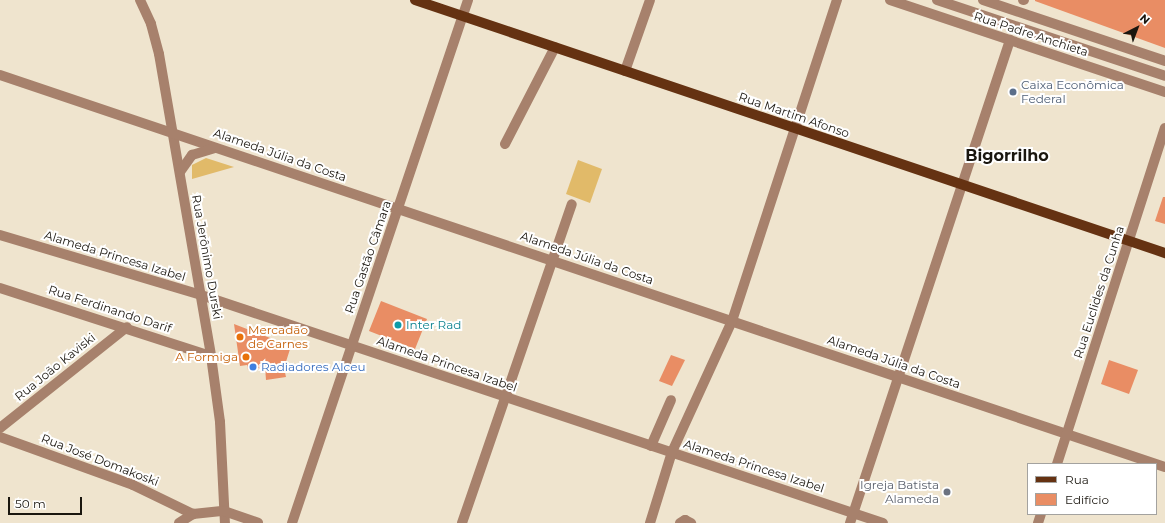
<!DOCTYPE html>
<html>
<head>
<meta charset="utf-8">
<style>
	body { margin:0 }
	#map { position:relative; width:1165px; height:523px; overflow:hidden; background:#efe4ce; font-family:Montserrat,sans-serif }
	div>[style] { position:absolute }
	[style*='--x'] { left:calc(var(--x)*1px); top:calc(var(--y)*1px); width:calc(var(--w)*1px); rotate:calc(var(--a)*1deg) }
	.green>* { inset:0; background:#e1ba69 }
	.building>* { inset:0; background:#e98d64 }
	.minor>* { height:10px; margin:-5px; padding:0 5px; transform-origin:5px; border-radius:5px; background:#a7816c }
	.major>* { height:10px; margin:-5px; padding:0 5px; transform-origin:5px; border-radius:5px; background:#653212 }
	.dots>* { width:11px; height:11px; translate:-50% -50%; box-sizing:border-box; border:2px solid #fff; border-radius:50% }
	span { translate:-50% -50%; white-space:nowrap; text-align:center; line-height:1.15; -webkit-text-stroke:4px #fff; paint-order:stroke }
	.street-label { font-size:12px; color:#1a160f }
	.service-label { font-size:12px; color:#4e5e75 }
	.left { translate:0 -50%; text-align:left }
	.culture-label { font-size:12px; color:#0d838f }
	.food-label { font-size:12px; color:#c56008 }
	.right { translate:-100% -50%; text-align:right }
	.shop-label { font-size:12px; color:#366cbe }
	.worship-label { font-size:12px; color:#5b616d }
	.district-label { font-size:16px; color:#1a160f; font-weight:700 }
	.legend { position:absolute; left:1027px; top:463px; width:130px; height:52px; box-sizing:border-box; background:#fff; border:1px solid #a3a29f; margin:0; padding:5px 7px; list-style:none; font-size:12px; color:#1a160f }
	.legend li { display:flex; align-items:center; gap:8px; height:20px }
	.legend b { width:20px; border:1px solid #a3a29f }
	.north { position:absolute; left:1117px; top:8px; width:40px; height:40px; -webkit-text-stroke:3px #fff; paint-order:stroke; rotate:42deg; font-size:11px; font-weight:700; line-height:16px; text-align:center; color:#1a160f }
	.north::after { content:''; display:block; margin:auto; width:14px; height:18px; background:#1a160f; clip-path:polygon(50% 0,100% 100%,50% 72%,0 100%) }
	.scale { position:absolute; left:8px; top:497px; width:74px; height:18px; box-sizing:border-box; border:2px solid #1a160f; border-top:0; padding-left:5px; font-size:12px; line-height:14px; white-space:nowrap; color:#1a160f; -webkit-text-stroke:3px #fff; paint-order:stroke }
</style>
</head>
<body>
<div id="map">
	<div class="green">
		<i style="clip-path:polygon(206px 158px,234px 167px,192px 179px,192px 165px)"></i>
		<i style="clip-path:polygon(578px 160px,602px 169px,590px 203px,566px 194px)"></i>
	</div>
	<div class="building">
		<i style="clip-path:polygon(1035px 0,1165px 0,1165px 48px,1035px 1px)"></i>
		<i style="clip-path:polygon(1163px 197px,1165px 197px,1165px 224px,1155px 221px)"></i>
		<i style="clip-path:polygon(381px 301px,427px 319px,415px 349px,369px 331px)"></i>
		<i style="clip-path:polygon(234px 324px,291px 346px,284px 368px,286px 377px,266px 380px,265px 367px,248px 370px,247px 365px,240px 366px)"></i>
		<i style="clip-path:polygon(671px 355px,685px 360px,672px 386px,659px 381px)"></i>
		<i style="clip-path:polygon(1109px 360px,1138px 370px,1129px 394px,1101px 384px)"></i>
	</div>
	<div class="minor">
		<i style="--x:140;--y:0;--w:26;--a:65"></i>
		<i style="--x:151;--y:24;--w:31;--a:75"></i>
		<i style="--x:159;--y:54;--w:306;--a:80.2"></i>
		<i style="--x:211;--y:356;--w:67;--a:82.2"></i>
		<i style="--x:220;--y:422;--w:101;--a:87.2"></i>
		<i style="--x:890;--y:0;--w:290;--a:18.5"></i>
		<i style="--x:937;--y:0;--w:240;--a:18.4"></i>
		<i style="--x:983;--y:0;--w:192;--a:18.5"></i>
		<i style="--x:1023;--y:0;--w:1;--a:0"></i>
		<i style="--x:625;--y:71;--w:75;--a:-70.6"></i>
		<i style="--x:0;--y:75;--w:1229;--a:18.6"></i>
		<i style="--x:505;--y:144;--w:109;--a:-62.7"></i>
		<i style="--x:180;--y:172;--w:21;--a:-55"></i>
		<i style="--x:192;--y:155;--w:24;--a:-17"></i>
		<i style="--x:0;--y:235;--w:210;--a:16.6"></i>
		<i style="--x:201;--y:295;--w:719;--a:18.49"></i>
		<i style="--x:0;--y:288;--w:222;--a:17.9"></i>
		<i style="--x:0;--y:428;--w:162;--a:-38.5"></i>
		<i style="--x:0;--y:437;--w:141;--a:19.8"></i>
		<i style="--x:133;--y:485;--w:67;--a:25.8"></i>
		<i style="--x:193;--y:514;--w:31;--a:-6"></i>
		<i style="--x:224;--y:511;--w:36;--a:19"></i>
		<i style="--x:651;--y:446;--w:50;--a:-66.5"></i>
		<i style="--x:1057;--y:464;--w:353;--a:-72.2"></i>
		<i style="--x:179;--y:523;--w:17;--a:-33"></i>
		<i style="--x:292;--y:523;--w:552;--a:-71.4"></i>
		<i style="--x:462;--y:523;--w:337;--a:-71"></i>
		<i style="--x:650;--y:523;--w:74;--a:-72.8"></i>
		<i style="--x:672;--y:452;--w:144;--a:-65.4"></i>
		<i style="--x:732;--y:321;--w:338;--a:-71.9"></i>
		<i style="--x:680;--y:523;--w:6;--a:-31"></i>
		<i style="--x:685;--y:520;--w:7;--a:27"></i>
		<i style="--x:850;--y:523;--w:509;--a:-71.67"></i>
		<i style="--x:1038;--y:523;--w:9;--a:-72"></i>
	</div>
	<div class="major">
		<i style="--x:415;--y:0;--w:792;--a:18.64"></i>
	</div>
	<div class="dots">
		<i style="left:1013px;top:92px;background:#5c6f8a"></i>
		<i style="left:398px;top:325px;background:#0f9aa8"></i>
		<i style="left:240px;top:337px;background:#e8710a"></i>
		<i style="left:246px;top:357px;background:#e8710a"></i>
		<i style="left:253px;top:367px;background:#3f7fe0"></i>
		<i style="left:947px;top:492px;background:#6b7280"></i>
	</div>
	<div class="street-label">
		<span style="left:1031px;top:34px;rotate:18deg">Rua Padre Anchieta</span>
		<span style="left:794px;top:115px;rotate:19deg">Rua Martim Afonso</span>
		<span style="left:280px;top:155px;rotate:19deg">Alameda Júlia da Costa</span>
		<span style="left:115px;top:256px;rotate:17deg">Alameda Princesa Izabel</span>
		<span style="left:207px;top:257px;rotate:80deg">Rua Jerônimo Durski</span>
		<span style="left:368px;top:257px;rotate:-71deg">Rua Gastão Câmara</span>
		<span style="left:587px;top:258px;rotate:19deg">Alameda Júlia da Costa</span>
		<span style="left:1099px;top:292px;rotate:-72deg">Rua Euclides da Cunha</span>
		<span style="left:110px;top:309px;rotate:18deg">Rua Ferdinando Darif</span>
		<span style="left:894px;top:362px;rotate:19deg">Alameda Júlia da Costa</span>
		<span style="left:447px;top:364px;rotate:19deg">Alameda Princesa Izabel</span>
		<span style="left:55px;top:367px;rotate:-39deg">Rua João Kaviski</span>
		<span style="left:100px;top:460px;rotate:21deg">Rua José Domakoski</span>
		<span style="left:754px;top:466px;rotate:18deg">Alameda Princesa Izabel</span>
	</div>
	<div class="service-label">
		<span class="left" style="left:1021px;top:92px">Caixa Econômica<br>Federal</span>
	</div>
	<div class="culture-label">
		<span class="left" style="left:406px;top:325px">Inter Rad</span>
	</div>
	<div class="food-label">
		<span class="left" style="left:248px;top:337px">Mercadão<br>de Carnes</span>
		<span class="right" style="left:238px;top:357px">A Formiga</span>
	</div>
	<div class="shop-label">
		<span class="left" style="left:261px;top:367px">Radiadores Alceu</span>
	</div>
	<div class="worship-label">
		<span class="right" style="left:939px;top:492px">Igreja Batista<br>Alameda</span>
	</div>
	<div class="district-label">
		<span style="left:1007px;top:156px">Bigorrilho</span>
	</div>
	<ul class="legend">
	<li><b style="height:5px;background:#653212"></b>Rua</li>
	<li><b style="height:11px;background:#e98d64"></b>Edifício</li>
	</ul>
	<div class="north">N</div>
	<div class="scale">50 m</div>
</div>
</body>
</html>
